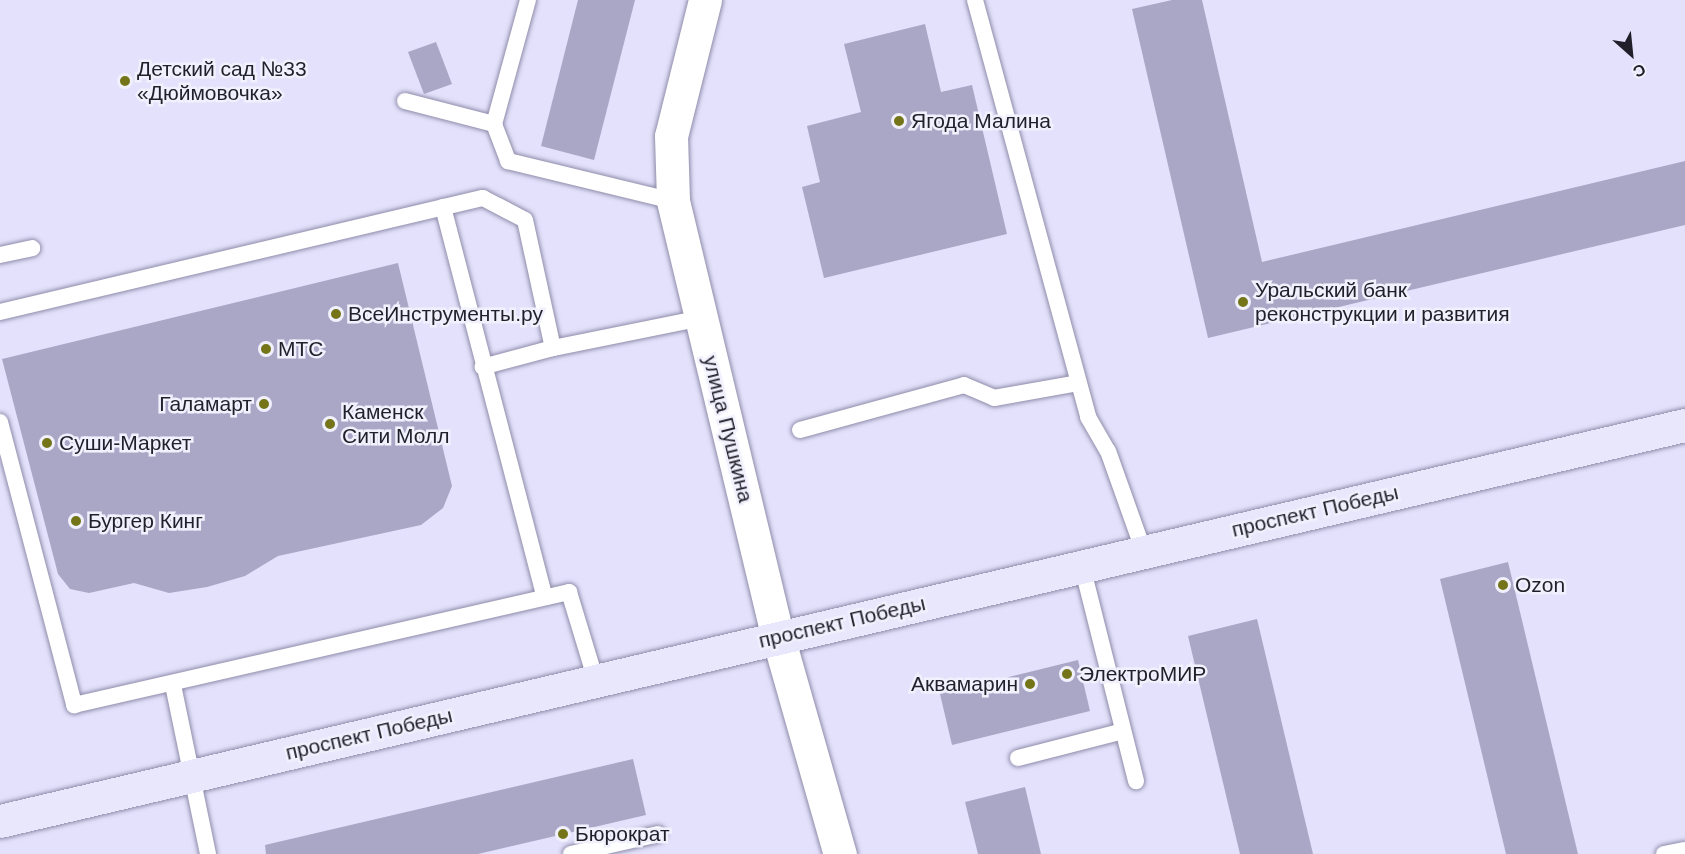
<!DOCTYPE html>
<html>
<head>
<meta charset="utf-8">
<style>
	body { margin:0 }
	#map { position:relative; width:1685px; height:854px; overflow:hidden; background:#e3e1fb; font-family:Helvetica,sans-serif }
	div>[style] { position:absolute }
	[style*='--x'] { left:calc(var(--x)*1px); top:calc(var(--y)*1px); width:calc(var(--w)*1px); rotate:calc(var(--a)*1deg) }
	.building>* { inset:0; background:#aaa7c6 }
	.roads { filter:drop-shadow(0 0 2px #8f8caa) drop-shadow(0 0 2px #8f8caa) }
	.service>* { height:16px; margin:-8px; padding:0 8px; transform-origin:8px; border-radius:8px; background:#fff }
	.tertiary>* { height:33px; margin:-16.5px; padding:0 16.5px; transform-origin:16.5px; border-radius:16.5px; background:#fff }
	.secondary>* { height:33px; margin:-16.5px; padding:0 16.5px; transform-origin:16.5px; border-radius:16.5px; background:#e9e7fc }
	.dots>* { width:16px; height:16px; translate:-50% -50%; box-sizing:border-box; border:3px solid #f1f0fd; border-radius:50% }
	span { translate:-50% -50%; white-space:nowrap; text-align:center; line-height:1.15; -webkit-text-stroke:5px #f1f0fd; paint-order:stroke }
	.poi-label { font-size:21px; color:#201f2a }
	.left { translate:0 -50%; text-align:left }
	.right { translate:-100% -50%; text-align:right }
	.street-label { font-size:21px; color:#201f2a }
	.north { position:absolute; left:1601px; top:24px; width:60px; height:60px; -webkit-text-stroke:4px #f1f0fd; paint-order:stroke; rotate:153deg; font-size:16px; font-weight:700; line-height:24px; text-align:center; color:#201f2a }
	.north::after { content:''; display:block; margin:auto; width:21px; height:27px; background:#201f2a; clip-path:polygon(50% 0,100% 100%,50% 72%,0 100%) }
</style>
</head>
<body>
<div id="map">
	<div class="building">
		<i style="clip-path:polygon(578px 0,635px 0,594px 160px,541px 146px)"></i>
		<i style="clip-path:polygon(1172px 0,1202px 0,1262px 262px,1685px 161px,1685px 225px,1208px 338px,1132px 9px)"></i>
		<i style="clip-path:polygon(925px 24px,941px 92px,972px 85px,1007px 234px,824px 278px,802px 187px,820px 182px,807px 126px,861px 112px,844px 44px)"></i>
		<i style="clip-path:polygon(436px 42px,452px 84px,424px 94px,408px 52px)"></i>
		<i style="clip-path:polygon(398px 263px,452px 486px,443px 508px,421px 525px,278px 556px,245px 576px,207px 587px,169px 593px,134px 583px,89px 593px,70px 589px,58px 574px,2px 359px)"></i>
		<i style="clip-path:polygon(1508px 562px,1578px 854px,1506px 854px,1440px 579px)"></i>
		<i style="clip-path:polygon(1257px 619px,1313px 854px,1240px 854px,1188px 636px)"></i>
		<i style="clip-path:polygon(1078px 660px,1090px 711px,952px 745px,940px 694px)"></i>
		<i style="clip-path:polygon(633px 759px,646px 815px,478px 854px,266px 854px,265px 845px)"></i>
		<i style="clip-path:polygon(1025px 787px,1041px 854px,978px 854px,965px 802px)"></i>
	</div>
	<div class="roads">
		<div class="service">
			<i style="--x:528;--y:0;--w:129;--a:105.3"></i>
			<i style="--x:494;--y:124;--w:40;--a:69"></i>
			<i style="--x:508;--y:161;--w:170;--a:13.6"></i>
			<i style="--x:975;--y:0;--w:432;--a:74.8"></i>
			<i style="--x:1088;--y:417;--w:39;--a:60"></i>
			<i style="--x:1108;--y:451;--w:107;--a:70.4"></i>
			<i style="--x:405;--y:101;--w:92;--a:14.5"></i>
			<i style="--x:443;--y:207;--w:402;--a:75.4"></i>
			<i style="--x:0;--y:255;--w:33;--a:-12"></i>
			<i style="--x:0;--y:312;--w:496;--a:-13.3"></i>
			<i style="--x:483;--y:198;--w:47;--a:27.6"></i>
			<i style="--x:525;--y:220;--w:131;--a:77.7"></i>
			<i style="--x:553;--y:348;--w:73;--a:165"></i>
			<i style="--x:553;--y:348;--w:152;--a:-11.4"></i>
			<i style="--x:0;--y:422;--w:293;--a:75.3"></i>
			<i style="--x:74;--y:705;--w:508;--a:-12.86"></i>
			<i style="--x:569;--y:592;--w:93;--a:73.1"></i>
			<i style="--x:800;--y:430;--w:170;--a:-15.3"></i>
			<i style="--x:964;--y:385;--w:33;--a:23"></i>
			<i style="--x:994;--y:398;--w:85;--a:-10.1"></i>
			<i style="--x:1082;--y:566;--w:222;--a:75.9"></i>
			<i style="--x:173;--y:685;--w:173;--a:78.3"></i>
			<i style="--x:1018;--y:758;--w:108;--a:-14.4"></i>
			<i style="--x:571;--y:854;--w:89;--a:-12.9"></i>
			<i style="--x:1664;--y:854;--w:21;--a:-11"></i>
		</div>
		<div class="tertiary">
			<i style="--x:705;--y:0;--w:140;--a:104"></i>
			<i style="--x:671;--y:136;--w:65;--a:88.2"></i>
			<i style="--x:673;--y:201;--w:448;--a:76.5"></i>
			<i style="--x:778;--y:637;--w:226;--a:74.1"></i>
		</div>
		<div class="secondary">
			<i style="--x:0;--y:821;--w:1731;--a:-13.23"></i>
		</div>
	</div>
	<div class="dots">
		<i style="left:125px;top:81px;background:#747419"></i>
		<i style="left:899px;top:121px;background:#747419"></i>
		<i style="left:1243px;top:302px;background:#747419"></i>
		<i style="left:336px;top:314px;background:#747419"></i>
		<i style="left:266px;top:349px;background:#747419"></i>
		<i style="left:264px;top:404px;background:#747419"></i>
		<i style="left:330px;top:424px;background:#747419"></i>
		<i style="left:47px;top:443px;background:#747419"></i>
		<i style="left:76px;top:521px;background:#747419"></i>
		<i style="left:1503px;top:585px;background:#747419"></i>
		<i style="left:1067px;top:674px;background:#747419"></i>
		<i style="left:1030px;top:684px;background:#747419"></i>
		<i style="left:563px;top:834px;background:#747419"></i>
	</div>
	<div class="poi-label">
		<span class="left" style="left:137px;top:81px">Детский сад №33<br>«Дюймовочка»</span>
		<span class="left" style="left:911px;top:121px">Ягода Малина</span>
		<span class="left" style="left:1255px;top:302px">Уральский банк<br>реконструкции и развития</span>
		<span class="left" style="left:348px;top:314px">ВсеИнструменты.ру</span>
		<span class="left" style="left:278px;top:349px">МТС</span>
		<span class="right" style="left:252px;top:404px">Галамарт</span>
		<span class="left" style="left:342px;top:424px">Каменск<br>Сити Молл</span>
		<span class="left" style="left:59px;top:443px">Суши-Маркет</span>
		<span class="left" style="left:88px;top:521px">Бургер Кинг</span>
		<span class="left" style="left:1515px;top:585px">Ozon</span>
		<span class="left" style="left:1079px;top:674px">ЭлектроМИР</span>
		<span class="right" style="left:1018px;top:684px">Аквамарин</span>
		<span class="left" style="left:575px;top:834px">Бюрократ</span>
	</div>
	<div class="street-label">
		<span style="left:728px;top:429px;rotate:76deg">улица Пушкина</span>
		<span style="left:1315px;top:511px;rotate:-13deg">проспект Победы</span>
		<span style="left:842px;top:622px;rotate:-13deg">проспект Победы</span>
		<span style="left:369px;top:734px;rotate:-13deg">проспект Победы</span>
	</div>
	<div class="north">С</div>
</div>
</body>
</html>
